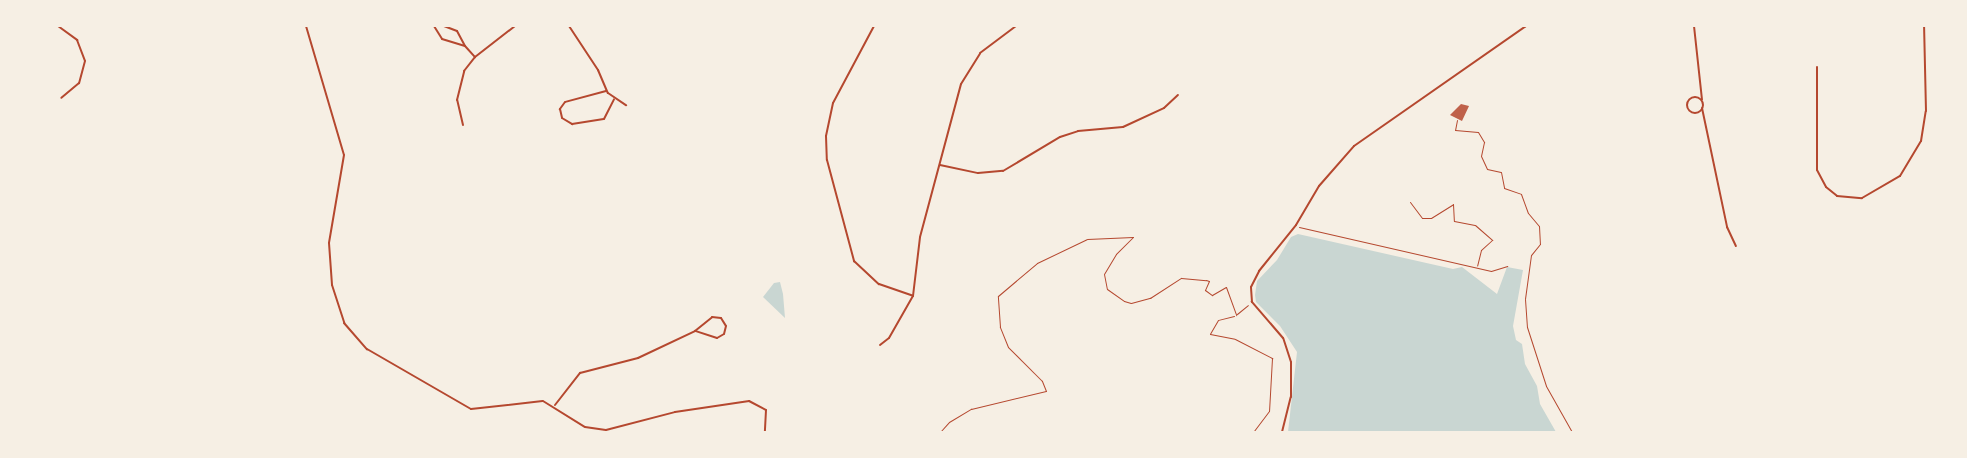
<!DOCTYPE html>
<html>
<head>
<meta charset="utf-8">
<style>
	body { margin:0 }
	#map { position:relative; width:1967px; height:458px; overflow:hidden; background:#f6efe4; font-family:Arial,sans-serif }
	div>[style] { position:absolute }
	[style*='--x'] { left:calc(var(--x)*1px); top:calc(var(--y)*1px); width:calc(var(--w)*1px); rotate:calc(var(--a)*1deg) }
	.water>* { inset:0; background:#c9d6d2 }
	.building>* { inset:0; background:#bf614a }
	.path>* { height:1px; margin:-0.5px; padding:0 0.5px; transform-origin:0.5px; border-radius:0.5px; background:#b5482f }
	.minor>* { height:2px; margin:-1px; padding:0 1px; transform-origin:1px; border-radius:1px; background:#b5482f }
	.minor>.ring { margin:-1px; padding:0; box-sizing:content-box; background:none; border:2px solid #b5482f; border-radius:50% }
	span { translate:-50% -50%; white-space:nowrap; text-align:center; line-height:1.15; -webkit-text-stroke:5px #f6efe4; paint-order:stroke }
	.frame { position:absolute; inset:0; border:27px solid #f6efe4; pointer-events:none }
</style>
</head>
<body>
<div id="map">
	<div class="water">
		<i style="clip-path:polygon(1298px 234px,1453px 269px,1462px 267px,1497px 294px,1507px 267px,1523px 270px,1513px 326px,1516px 340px,1522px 344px,1525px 364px,1537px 386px,1540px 404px,1556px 432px,1288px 432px,1297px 352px,1280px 326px,1256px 302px,1255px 295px,1257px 281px,1277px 260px,1291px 237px)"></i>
		<i style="clip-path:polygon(780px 282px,783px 294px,785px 318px,763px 297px,774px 283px)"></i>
	</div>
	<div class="building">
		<i style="clip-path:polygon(1461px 104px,1469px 106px,1462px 121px,1450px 115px)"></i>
	</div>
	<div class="path">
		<i style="--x:1457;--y:120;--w:10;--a:101"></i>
		<i style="--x:1455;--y:130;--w:23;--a:5"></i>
		<i style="--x:1478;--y:132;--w:12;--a:59"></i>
		<i style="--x:1484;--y:142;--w:14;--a:102"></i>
		<i style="--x:1481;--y:156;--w:14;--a:65"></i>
		<i style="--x:1487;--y:169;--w:14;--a:12"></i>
		<i style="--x:1501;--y:172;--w:16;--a:79"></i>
		<i style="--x:1504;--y:188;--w:18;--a:19"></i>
		<i style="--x:1521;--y:194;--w:20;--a:70"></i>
		<i style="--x:1528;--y:213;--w:17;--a:50"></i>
		<i style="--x:1539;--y:226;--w:18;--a:87"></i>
		<i style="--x:1540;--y:244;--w:14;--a:129"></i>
		<i style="--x:1531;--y:255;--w:44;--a:97.8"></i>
		<i style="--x:1525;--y:299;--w:28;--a:86"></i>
		<i style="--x:1527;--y:327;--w:62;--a:72.1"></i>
		<i style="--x:1546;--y:386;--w:53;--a:60.5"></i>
		<i style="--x:1410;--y:202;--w:20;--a:53"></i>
		<i style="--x:1422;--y:218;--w:9;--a:0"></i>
		<i style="--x:1431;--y:218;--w:26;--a:-32"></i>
		<i style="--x:1453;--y:204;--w:17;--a:87"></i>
		<i style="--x:1454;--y:221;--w:21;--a:11"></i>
		<i style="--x:1475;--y:225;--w:23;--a:41"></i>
		<i style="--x:1492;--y:240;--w:15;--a:138"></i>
		<i style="--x:1481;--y:250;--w:16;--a:104"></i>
		<i style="--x:1299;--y:227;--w:197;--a:12.9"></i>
		<i style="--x:1491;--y:271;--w:17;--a:-17"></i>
		<i style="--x:1237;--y:314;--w:14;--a:-39"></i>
		<i style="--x:1234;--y:316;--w:16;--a:166"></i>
		<i style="--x:1218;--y:320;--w:16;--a:120"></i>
		<i style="--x:1210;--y:334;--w:25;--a:11"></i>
		<i style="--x:1235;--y:339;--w:42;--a:27.2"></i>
		<i style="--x:1272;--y:358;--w:53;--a:93.2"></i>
		<i style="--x:1269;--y:411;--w:26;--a:127"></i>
		<i style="--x:940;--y:432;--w:13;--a:-48"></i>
		<i style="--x:949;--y:422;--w:26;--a:-31"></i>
		<i style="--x:971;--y:409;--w:77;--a:-13.5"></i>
		<i style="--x:1046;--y:391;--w:11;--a:-112"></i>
		<i style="--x:1042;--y:381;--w:48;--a:-135"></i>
		<i style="--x:1008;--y:347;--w:22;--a:-112"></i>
		<i style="--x:1000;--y:327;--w:31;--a:-94"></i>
		<i style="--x:998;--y:296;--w:51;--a:-40.2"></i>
		<i style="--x:1037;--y:263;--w:55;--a:-25.6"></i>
		<i style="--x:1087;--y:239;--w:46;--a:-2.5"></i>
		<i style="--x:1133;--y:237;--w:24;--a:135"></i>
		<i style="--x:1116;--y:254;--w:23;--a:121"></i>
		<i style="--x:1104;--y:274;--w:15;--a:79"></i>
		<i style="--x:1107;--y:289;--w:21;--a:35"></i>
		<i style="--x:1124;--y:301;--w:7;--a:16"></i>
		<i style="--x:1131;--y:303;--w:20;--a:-15"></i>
		<i style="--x:1150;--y:298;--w:37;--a:-33"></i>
		<i style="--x:1181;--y:278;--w:25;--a:5"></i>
		<i style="--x:1206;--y:280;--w:3;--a:18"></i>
		<i style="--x:1209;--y:281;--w:10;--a:114"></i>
		<i style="--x:1205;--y:290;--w:9;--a:36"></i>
		<i style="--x:1212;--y:295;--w:16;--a:-30"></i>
		<i style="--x:1226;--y:287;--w:30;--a:70"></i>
	</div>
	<div class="minor">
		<i style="--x:58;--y:26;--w:24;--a:36"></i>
		<i style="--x:77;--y:40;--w:22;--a:69"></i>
		<i style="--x:85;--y:61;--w:23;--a:105"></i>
		<i style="--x:79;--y:83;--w:23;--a:140"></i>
		<i style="--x:306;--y:26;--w:134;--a:73.6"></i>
		<i style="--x:344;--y:155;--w:89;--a:99.7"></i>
		<i style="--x:329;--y:243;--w:42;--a:85.9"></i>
		<i style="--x:332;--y:285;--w:40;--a:72"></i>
		<i style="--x:344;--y:323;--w:35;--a:49"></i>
		<i style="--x:367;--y:349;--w:120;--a:30"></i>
		<i style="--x:471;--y:409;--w:72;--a:-6.3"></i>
		<i style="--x:543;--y:401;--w:49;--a:31.8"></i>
		<i style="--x:585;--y:427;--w:21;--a:8"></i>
		<i style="--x:606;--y:430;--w:71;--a:-14.6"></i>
		<i style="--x:675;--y:412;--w:75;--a:-8.5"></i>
		<i style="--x:749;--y:401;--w:19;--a:28"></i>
		<i style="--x:766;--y:410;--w:22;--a:93"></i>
		<i style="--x:434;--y:26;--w:15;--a:58"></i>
		<i style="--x:442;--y:39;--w:24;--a:17"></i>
		<i style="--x:465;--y:46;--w:17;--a:-118"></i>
		<i style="--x:457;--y:31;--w:14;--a:-159"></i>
		<i style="--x:569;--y:26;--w:53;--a:56.6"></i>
		<i style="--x:598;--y:70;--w:25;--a:67"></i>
		<i style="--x:608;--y:93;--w:22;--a:34"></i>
		<i style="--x:874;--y:26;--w:87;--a:118"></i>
		<i style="--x:833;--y:103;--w:34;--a:102"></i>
		<i style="--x:826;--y:136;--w:24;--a:88"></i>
		<i style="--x:827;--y:160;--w:105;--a:75"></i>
		<i style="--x:854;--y:261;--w:34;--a:43"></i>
		<i style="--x:879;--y:284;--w:36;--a:19"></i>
		<i style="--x:1239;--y:26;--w:2;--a:0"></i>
		<i style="--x:1694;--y:26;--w:74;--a:83.8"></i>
		<i style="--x:465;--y:46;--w:15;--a:48"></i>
		<i style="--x:1817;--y:67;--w:103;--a:90"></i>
		<i style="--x:1817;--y:170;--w:19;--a:62"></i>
		<i style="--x:1826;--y:187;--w:14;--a:39"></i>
		<i style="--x:1837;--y:196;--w:25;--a:5"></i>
		<i style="--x:1862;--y:198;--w:44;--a:-30.1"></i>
		<i style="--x:1900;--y:176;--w:41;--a:-59"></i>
		<i style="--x:1921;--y:141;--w:30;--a:-81"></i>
		<i style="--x:1926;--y:111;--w:85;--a:-91.3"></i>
		<i style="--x:606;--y:91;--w:42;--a:165"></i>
		<i style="--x:565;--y:102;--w:9;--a:126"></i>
		<i style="--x:560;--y:109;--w:9;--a:77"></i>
		<i style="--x:562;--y:118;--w:12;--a:31"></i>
		<i style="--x:572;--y:124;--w:32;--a:-9"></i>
		<i style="--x:604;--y:119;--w:22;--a:-63"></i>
		<i class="ring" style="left:1687px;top:97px;width:14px;height:14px"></i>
		<i style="--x:1702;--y:108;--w:122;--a:78.1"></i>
		<i style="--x:1727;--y:227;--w:21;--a:65"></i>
		<i style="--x:463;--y:125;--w:26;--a:-103"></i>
		<i style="--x:457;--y:100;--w:30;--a:-76"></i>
		<i style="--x:464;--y:71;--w:18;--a:-52"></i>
		<i style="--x:475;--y:57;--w:51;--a:-37.8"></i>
		<i style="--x:940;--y:165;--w:39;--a:12"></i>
		<i style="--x:978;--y:173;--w:25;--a:-5"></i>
		<i style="--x:1003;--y:171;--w:66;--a:-30.8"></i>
		<i style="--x:1060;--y:137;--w:19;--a:-18"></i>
		<i style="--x:1078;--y:131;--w:45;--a:-5.1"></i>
		<i style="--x:1123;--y:127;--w:45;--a:-24.9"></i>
		<i style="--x:1164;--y:108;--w:19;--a:-43"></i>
		<i style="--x:880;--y:345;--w:11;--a:-38"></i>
		<i style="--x:889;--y:338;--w:48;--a:-60.3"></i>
		<i style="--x:913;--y:296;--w:59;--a:-83.2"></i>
		<i style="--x:920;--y:237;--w:158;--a:-75"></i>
		<i style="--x:961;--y:84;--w:36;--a:-58"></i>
		<i style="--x:980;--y:53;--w:45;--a:-36.9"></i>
		<i style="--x:555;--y:405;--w:41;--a:-52"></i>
		<i style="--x:580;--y:373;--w:60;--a:-14.5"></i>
		<i style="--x:638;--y:358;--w:63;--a:-25.3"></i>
		<i style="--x:695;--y:331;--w:22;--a:-39"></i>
		<i style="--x:712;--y:317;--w:9;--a:6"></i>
		<i style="--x:721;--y:318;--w:9;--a:58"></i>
		<i style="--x:726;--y:326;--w:8;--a:104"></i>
		<i style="--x:724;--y:334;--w:8;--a:150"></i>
		<i style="--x:717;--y:338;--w:23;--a:-162"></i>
		<i style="--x:1282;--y:432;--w:36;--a:-76"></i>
		<i style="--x:1291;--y:397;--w:35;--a:-90"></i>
		<i style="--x:1291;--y:362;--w:25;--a:-108"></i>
		<i style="--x:1283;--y:338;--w:48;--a:-130.7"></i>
		<i style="--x:1252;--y:302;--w:15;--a:-94"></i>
		<i style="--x:1251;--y:287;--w:18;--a:-63"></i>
		<i style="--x:1259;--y:271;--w:59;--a:-51.2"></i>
		<i style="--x:1296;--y:225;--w:45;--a:-59.5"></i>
		<i style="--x:1319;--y:186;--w:53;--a:-48.8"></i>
		<i style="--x:1354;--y:146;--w:210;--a:-34.9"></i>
	</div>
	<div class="frame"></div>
</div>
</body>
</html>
